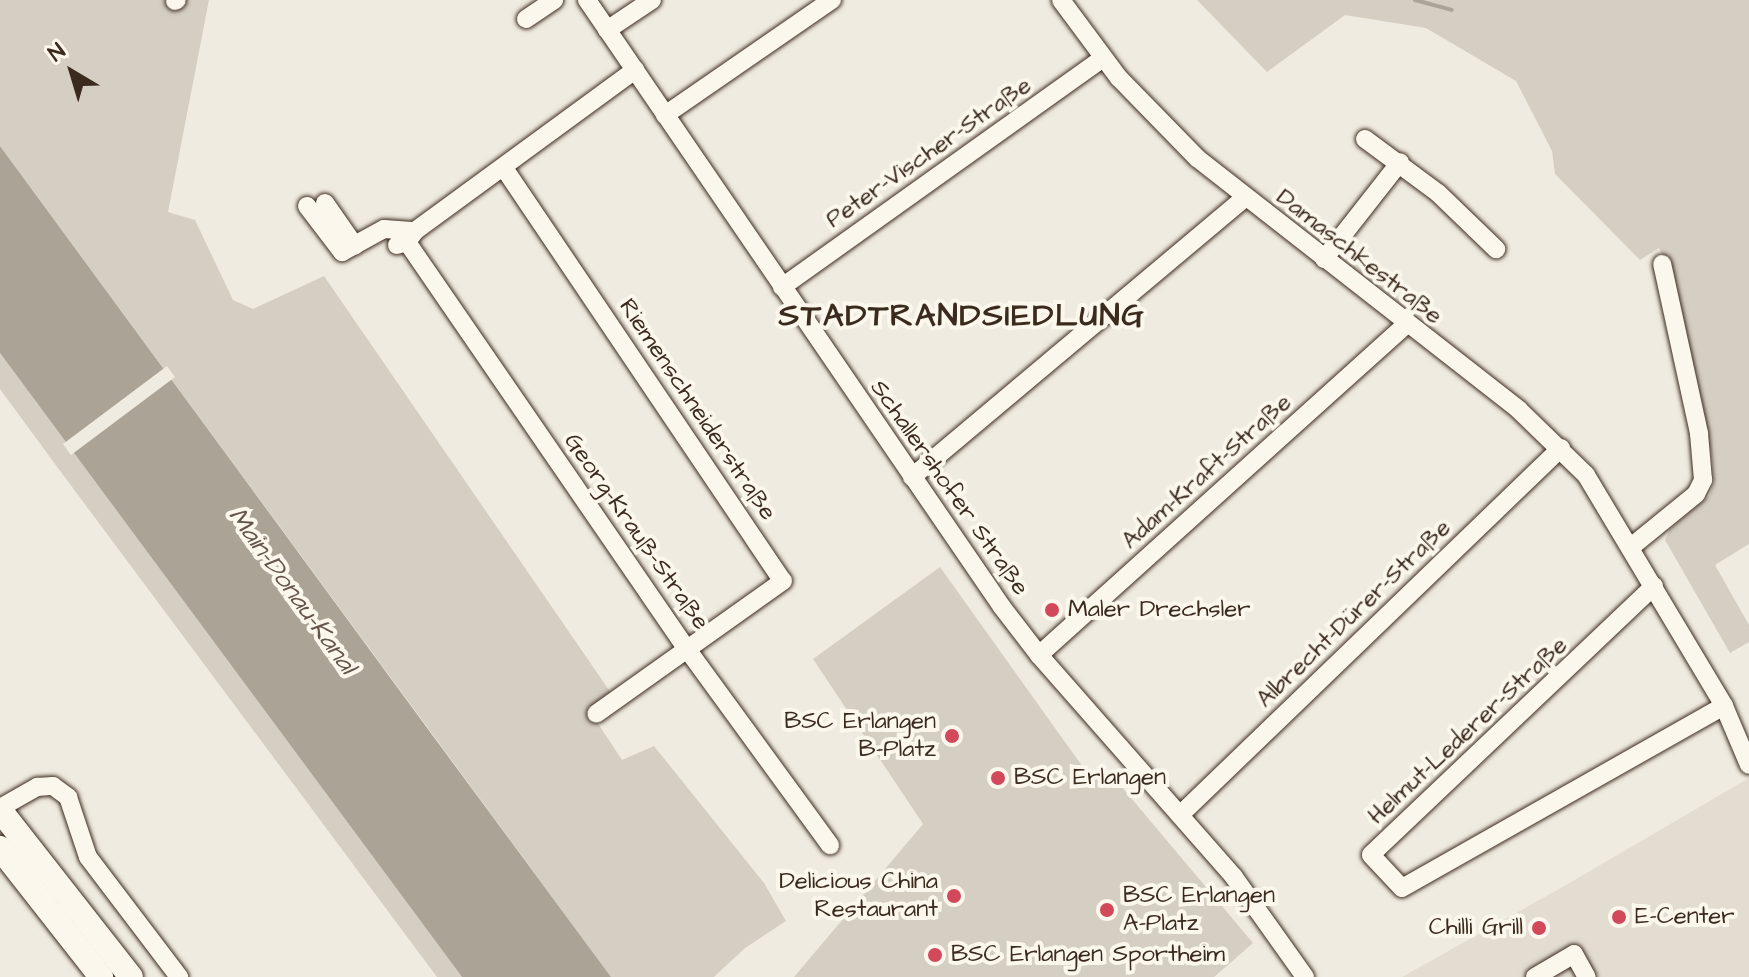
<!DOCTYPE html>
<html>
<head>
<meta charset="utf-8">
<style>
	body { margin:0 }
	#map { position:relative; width:1749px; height:977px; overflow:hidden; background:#f0ebe0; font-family:"Architects Daughter",sans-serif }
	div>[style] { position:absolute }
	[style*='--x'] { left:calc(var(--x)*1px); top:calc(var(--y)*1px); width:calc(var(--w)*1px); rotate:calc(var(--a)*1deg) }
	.built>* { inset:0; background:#e2dcd1 }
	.green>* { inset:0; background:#d5cec3 }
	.water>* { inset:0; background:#aca397 }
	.pier>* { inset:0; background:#f0ebe0 }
	.stream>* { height:4px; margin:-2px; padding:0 2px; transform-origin:2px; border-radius:2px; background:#aca397 }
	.roads { filter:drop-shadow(0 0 2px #3b2a1e) drop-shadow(0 0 2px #3b2a1e) }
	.minor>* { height:18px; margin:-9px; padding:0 9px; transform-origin:9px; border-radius:9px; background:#fbf7ec }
	.major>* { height:24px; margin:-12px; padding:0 12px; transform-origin:12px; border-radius:12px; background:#fbf7ec }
	.dots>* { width:22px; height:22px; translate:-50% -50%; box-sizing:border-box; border:4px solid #fbf7ec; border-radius:50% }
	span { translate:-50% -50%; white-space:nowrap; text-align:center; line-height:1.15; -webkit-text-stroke:8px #fbf7ec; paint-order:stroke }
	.street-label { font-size:24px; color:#3b2a1e }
	.poi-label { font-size:24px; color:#3b2a1e }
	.left { translate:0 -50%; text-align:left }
	.right { translate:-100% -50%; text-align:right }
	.water-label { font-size:26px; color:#635448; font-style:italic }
	.district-label { font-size:32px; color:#3b2a1e; font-weight:700; letter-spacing:2px }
	.north { position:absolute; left:32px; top:32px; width:80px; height:80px; -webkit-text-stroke:6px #fbf7ec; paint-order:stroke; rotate:322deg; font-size:22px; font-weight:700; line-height:32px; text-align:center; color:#3b2a1e }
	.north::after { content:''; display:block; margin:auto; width:28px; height:36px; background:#3b2a1e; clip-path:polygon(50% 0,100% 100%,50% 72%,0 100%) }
</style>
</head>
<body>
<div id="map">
	<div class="built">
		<i style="clip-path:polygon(1749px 778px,1749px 977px,1402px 977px,1566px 885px)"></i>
	</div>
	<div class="green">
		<i style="clip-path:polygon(0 0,209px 0,168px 212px,195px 220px,233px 300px,253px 309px,324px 276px,620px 706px,597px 722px,622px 760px,654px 746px,764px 883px,786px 921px,745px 948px,714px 977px,611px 977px,0 146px)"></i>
		<i style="clip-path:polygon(1197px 0,1749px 0,1749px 544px,1715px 565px,1749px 625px,1749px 642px,1730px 653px,1665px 540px,1670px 529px,1710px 495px,1714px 482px,1712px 456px,1673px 274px,1659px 248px,1640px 260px,1555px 174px,1552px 151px,1516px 81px,1426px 28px,1345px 15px,1267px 72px)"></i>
		<i style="clip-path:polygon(0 353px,462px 977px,437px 977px,52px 460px,0 389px)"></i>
		<i style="clip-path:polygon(940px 567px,1085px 770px,1121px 786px,1253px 943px,1214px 977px,794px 977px,923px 824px,813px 659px)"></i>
	</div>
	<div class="water">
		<i style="clip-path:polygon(0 146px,433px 736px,611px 977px,462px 977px,0 353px)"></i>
	</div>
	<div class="pier">
		<i style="clip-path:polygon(167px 366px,175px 377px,71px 455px,63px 444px)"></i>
	</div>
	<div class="stream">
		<i style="--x:1415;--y:0;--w:38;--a:15"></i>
	</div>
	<div class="roads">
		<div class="minor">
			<i style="--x:587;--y:0;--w:735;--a:55.64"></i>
			<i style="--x:1002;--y:607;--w:61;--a:52.4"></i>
			<i style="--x:1039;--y:655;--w:295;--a:48.7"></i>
			<i style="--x:1234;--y:877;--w:123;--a:54.6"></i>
			<i style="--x:1061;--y:0;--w:97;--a:53.4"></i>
			<i style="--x:1119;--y:78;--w:112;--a:45.7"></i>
			<i style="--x:1197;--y:158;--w:409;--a:38"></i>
			<i style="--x:1519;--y:410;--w:93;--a:44.1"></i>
			<i style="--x:1586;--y:475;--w:269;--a:59.1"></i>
			<i style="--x:1724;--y:706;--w:64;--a:67"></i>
			<i style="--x:175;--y:1;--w:2;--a:-27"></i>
			<i style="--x:526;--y:19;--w:34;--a:-34"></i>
			<i style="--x:607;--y:30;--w:54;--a:-33.7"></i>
			<i style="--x:665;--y:115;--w:203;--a:-34.6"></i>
			<i style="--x:1365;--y:139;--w:91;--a:36.5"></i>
			<i style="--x:1438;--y:193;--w:81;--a:44"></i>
			<i style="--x:504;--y:168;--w:498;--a:56"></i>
			<i style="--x:783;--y:581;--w:229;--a:144.6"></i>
			<i style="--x:325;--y:203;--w:52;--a:55.1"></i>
			<i style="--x:307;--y:206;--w:58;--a:52.7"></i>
			<i style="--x:342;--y:252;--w:48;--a:-28.7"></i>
			<i style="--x:384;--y:229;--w:31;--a:4"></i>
			<i style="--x:407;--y:242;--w:494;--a:55.5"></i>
			<i style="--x:687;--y:649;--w:243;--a:53.9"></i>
			<i style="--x:397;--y:245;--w:10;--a:-17"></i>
			<i style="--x:407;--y:242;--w:14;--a:-54"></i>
			<i style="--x:415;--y:231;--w:273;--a:-36.2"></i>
			<i style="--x:1324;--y:259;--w:123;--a:-51.9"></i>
			<i style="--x:782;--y:287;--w:394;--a:-35.5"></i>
			<i style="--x:912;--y:477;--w:434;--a:-40"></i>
			<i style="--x:1631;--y:547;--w:84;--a:-39.2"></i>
			<i style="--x:1696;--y:494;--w:16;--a:-63"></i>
			<i style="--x:1703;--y:480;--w:47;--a:-94.9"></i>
			<i style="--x:1699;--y:433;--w:173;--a:-102.3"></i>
			<i style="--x:1654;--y:586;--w:390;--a:136.5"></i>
			<i style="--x:1371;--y:855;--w:45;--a:46.8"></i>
			<i style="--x:1402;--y:888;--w:370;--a:-29.5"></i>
			<i style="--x:1039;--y:655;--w:494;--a:-42"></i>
			<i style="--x:0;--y:808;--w:43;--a:-29.6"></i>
			<i style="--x:37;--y:787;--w:16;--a:-4"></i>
			<i style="--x:53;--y:786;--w:19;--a:36"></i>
			<i style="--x:68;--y:797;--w:63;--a:71.6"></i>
			<i style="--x:88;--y:857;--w:151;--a:52.8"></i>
			<i style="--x:1180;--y:815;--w:529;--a:-43.93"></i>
			<i style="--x:1535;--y:977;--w:45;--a:-30.5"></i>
			<i style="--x:1574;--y:954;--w:26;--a:61"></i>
		</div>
		<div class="major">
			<i style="--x:0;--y:810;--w:212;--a:51.9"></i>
			<i style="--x:0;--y:848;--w:164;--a:51.9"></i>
		</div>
	</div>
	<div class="dots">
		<i style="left:1052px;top:610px;background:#d1495b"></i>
		<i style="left:952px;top:736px;background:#d1495b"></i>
		<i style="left:998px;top:778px;background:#d1495b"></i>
		<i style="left:954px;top:896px;background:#d1495b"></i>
		<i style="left:1107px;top:910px;background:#d1495b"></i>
		<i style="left:1619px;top:917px;background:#d1495b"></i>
		<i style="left:1539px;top:928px;background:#d1495b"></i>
		<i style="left:935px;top:955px;background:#d1495b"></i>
	</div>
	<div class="street-label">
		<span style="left:929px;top:153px;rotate:-35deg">Peter-Vischer-Straße</span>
		<span style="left:1359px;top:257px;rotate:38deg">Damaschkestraße</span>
		<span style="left:697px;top:410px;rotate:56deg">Riemenschneiderstraße</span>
		<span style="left:1207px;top:472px;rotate:-42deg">Adam-Kraft-Straße</span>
		<span style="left:949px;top:488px;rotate:55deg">Schallershofer Straße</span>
		<span style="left:636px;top:532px;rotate:55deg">Georg-Krauß-Straße</span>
		<span style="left:1354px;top:614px;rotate:-44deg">Albrecht-Dürer-Straße</span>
		<span style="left:1468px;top:731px;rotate:-43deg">Helmut-Lederer-Straße</span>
	</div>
	<div class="poi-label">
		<span class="left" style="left:1068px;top:610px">Maler Drechsler</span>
		<span class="right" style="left:936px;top:736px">BSC Erlangen<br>B-Platz</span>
		<span class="left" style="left:1014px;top:778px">BSC Erlangen</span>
		<span class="right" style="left:938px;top:896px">Delicious China<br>Restaurant</span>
		<span class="left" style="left:1123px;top:910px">BSC Erlangen<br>A-Platz</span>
		<span class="left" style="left:1635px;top:917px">E-Center</span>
		<span class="right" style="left:1523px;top:928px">Chilli Grill</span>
		<span class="left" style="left:951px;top:955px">BSC Erlangen Sportheim</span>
	</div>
	<div class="water-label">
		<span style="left:292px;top:591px;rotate:54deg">Main-Donau-Kanal</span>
	</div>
	<div class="district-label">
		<span style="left:962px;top:316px">STADTRANDSIEDLUNG</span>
	</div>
	<div class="north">N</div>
</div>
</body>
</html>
